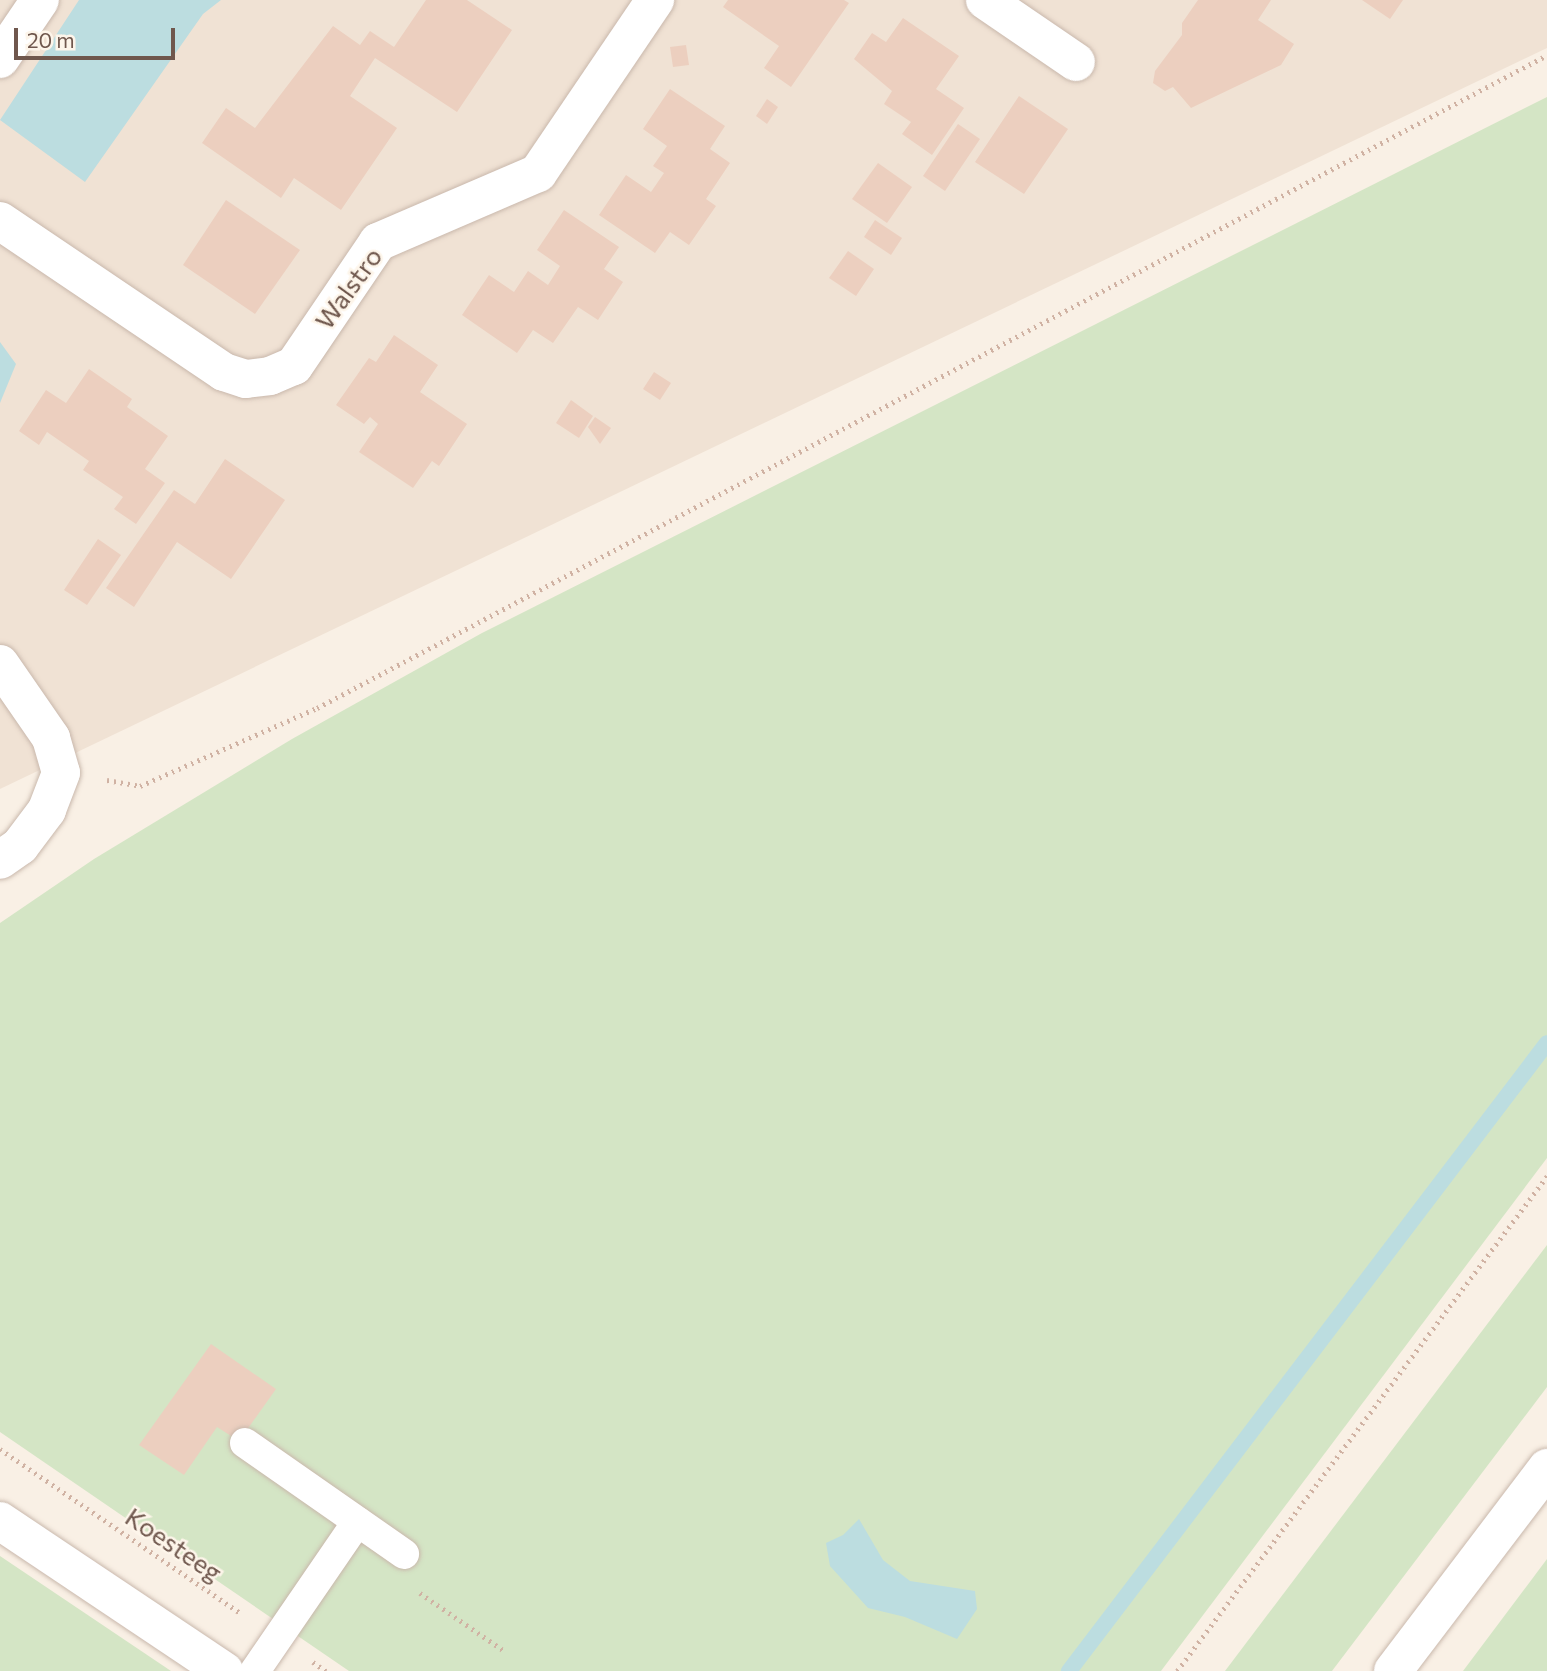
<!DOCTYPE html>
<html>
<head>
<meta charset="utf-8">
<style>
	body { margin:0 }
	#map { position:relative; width:1547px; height:1671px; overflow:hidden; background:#f9f0e5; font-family:Commissioner,sans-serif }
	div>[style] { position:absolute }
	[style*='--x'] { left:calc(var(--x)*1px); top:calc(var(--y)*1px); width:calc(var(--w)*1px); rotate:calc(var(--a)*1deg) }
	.residential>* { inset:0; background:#f0e2d4 }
	.green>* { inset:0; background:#d4e5c5 }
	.water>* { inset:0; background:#bcdde0 }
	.stream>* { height:16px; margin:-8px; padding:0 8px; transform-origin:8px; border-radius:8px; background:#bcdde0 }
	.building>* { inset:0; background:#eccfbf }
	.path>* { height:4.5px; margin-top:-2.25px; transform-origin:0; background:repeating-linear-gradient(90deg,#d0b2a3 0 2px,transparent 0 7px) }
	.roads { filter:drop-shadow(0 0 2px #c9b8ac) drop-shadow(0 0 2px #c9b8ac) }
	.service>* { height:30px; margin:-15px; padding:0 15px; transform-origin:15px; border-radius:15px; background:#fff }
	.minor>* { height:38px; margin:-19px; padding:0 19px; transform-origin:19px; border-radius:19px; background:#fff }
	.tertiary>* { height:38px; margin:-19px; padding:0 19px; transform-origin:19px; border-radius:19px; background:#fff }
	span { translate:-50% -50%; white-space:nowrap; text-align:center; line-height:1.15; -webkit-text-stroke:5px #fdf5ea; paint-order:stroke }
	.street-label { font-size:26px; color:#6f574d }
	.scale { position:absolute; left:14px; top:28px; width:161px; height:32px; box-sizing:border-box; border:4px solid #6f574d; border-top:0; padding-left:9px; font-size:21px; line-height:24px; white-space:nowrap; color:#6f574d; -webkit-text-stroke:5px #fdf5ea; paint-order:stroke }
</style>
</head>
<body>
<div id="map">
	<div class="residential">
		<i style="clip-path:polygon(0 0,1547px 0,1547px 48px,0 789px)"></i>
	</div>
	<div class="green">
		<i style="clip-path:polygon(1547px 97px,1547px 1158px,1161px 1671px,349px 1671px,0 1432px,0 923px,94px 859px,292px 739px,482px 633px)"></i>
		<i style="clip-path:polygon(1547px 1245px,1547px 1387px,1332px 1671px,1225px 1671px)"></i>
		<i style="clip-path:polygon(0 1556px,171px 1671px,0 1671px)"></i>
		<i style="clip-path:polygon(1547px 1559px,1547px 1671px,1463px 1671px)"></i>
	</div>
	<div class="water">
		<i style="clip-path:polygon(79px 0,221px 0,203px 14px,85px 182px,0 120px)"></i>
		<i style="clip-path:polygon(0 342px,16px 364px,0 403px)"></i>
		<i style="clip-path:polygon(859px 1519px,883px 1560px,910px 1581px,975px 1591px,977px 1609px,957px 1639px,905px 1617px,868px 1608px,830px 1566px,826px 1543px,843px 1535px)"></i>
	</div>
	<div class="stream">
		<i style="--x:1069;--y:1671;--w:789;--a:-52.72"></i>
	</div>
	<div class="building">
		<i style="clip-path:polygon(426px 0,467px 0,512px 30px,457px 112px,375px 58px,350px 96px,397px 128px,341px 210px,294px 178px,281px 198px,202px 143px,226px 108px,255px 128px,333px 26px,360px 45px,370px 31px,394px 47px)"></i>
		<i style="clip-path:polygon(728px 0,844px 0,849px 3px,791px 87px,764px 68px,779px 46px,723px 7px)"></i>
		<i style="clip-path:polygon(1198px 0,1271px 0,1258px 20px,1294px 44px,1281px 65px,1191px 108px,1173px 87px,1165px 91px,1153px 83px,1155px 71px,1182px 35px,1182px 23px)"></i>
		<i style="clip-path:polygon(1362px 0,1403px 0,1390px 19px)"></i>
		<i style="clip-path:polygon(903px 18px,959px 56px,936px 89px,964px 108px,932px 155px,902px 134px,911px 122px,884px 104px,892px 91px,854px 59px,872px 33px,886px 42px)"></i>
		<i style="clip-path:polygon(686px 45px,689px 65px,673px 67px,670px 47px)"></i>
		<i style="clip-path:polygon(670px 89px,725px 126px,710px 149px,730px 163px,706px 199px,716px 206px,689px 245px,670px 232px,655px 253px,599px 215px,626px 175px,651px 192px,664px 173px,653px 166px,667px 146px,643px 129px)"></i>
		<i style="clip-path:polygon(1019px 96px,1068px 129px,1024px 194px,975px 162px)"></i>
		<i style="clip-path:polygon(767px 99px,778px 107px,767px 124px,756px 116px)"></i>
		<i style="clip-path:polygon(958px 124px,980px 139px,945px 191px,923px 176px)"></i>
		<i style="clip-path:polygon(878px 163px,912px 187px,887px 223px,852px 199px)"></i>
		<i style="clip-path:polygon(226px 200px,300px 250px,255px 314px,183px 265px)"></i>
		<i style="clip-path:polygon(564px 210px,619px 247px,604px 269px,623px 282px,598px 320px,578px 307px,553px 343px,533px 330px,517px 353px,462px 315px,489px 275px,514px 292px,528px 271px,548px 285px,560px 266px,537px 250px)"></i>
		<i style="clip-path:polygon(875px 220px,902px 238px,891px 255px,864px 237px)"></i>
		<i style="clip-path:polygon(848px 251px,874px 269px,856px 296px,829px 278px)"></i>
		<i style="clip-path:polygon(394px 335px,438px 365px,420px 392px,467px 424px,439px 466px,432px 461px,413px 488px,359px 452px,378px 424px,370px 417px,364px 424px,336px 405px,369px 358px,376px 362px)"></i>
		<i style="clip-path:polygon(89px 369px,132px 399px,127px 407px,168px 436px,145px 469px,165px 483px,136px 524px,114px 509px,123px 497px,83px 470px,89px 461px,47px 432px,39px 445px,19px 431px,46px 390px,66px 403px)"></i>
		<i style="clip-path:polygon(654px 372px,671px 383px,660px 400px,643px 389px)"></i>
		<i style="clip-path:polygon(571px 400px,593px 416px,579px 438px,556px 423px)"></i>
		<i style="clip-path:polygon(595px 417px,611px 428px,600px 444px,588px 427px)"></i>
		<i style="clip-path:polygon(225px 459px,285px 500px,231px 579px,177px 542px,134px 607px,106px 588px,174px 490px,195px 504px)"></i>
		<i style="clip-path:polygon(98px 539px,121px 555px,87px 605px,64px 590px)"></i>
		<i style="clip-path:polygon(211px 1344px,276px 1389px,239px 1441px,217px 1427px,184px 1475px,139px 1445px)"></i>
	</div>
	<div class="path">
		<i style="--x:107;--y:780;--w:34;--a:10"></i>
		<i style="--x:140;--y:786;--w:193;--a:-23.8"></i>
		<i style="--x:317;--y:708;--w:1393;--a:-27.96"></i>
		<i style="--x:0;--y:1449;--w:293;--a:34.3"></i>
		<i style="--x:420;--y:1593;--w:101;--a:34.5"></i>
		<i style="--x:313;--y:1662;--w:16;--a:35"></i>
		<i style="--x:1177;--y:1671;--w:618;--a:-53.22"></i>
	</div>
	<div class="roads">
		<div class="service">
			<i style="--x:245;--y:1443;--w:194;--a:34.9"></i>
			<i style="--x:255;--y:1671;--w:181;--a:-55.6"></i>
		</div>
		<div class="minor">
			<i style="--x:985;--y:0;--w:110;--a:34.3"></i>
			<i style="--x:0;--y:59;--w:71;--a:-55.9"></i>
			<i style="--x:0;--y:221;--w:270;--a:34"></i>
			<i style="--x:224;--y:372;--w:23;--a:18"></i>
			<i style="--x:246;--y:379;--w:24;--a:-7"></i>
			<i style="--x:270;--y:376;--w:26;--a:-23"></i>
			<i style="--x:294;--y:366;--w:150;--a:-55.9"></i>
			<i style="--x:378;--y:242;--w:174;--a:-23.3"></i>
			<i style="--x:538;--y:173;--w:209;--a:-55.9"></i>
			<i style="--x:0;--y:664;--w:90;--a:55.4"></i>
			<i style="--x:51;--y:738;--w:36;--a:74"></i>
			<i style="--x:61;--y:773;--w:40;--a:111"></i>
			<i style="--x:47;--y:810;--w:45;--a:126.9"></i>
			<i style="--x:20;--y:846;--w:24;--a:145"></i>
		</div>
		<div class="tertiary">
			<i style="--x:0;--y:1521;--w:270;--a:33.8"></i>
			<i style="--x:1393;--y:1671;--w:255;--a:-52.8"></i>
		</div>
	</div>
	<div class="street-label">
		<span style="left:348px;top:288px;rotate:-54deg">Walstro</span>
		<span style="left:174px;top:1544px;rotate:34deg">Koesteeg</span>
	</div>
	<div class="scale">20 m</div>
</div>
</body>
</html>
